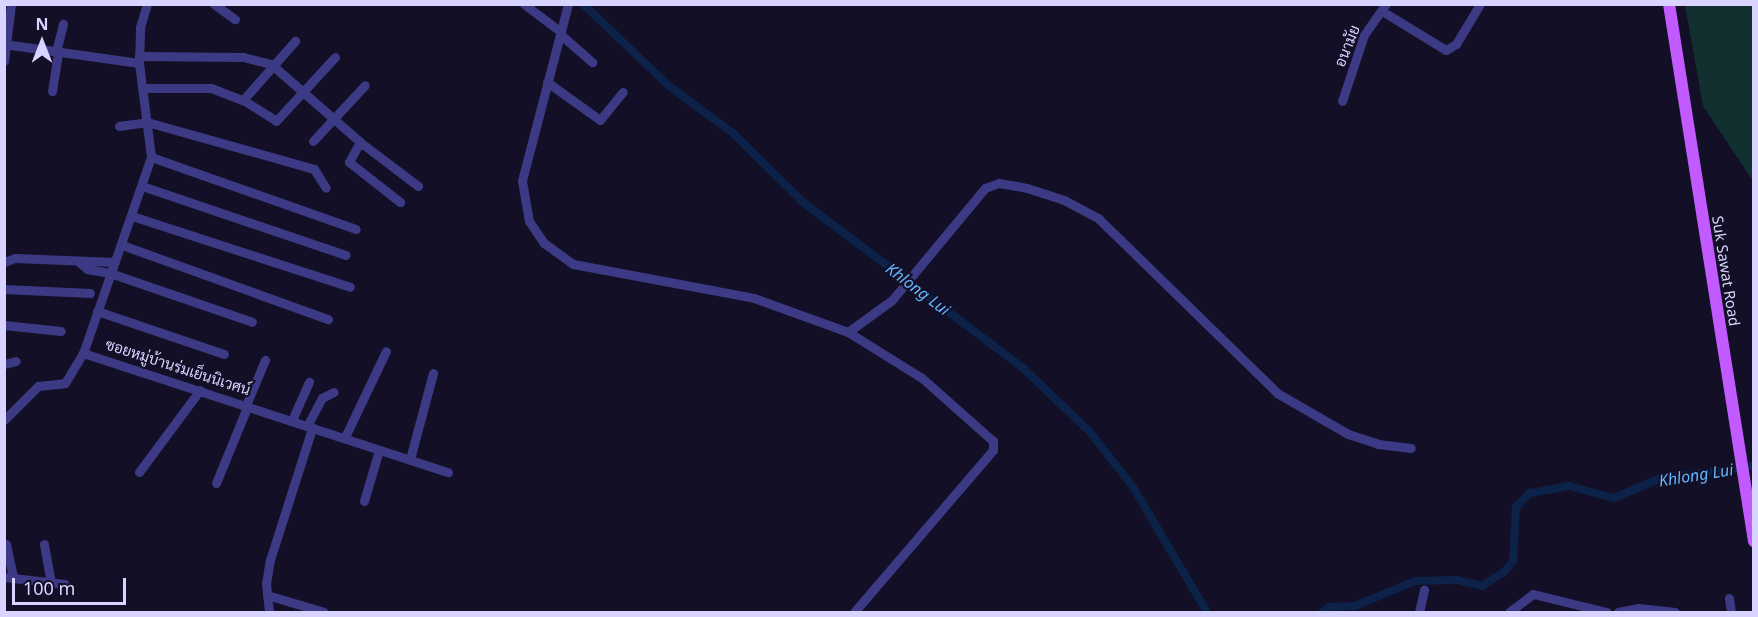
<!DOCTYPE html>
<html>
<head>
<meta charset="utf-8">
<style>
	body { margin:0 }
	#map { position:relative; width:1758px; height:617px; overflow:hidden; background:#130f26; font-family:"Noto Sans",Sarabun,sans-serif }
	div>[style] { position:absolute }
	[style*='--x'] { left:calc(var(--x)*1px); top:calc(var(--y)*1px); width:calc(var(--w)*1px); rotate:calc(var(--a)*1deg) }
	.green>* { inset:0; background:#12302f }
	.canal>* { height:8px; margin:-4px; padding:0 4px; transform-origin:4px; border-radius:4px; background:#0c2248 }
	.minor>* { height:9px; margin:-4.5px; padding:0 4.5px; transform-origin:4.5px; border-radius:4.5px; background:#3d3a85 }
	.major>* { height:12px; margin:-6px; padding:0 6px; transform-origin:6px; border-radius:6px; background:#c25bff }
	span { translate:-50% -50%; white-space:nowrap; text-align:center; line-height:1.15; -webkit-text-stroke:4.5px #130f26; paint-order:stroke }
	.street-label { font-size:15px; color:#d9d4ff }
	.water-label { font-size:16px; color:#62b6ff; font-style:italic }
	.frame { position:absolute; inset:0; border:6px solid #d9d4ff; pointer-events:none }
	.north { position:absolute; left:12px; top:12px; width:60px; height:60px; -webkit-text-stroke:4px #130f26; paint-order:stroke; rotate:0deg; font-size:16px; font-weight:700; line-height:24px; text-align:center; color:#d9d4ff }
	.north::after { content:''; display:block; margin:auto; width:21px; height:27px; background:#d9d4ff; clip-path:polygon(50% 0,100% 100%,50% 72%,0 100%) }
	.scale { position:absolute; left:12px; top:578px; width:114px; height:27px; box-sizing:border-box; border:3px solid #d9d4ff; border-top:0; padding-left:8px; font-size:18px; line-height:21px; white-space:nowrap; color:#d9d4ff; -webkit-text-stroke:4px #130f26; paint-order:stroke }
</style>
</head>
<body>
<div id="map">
	<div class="green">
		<i style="clip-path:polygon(1685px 5px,1753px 5px,1753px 181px,1703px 106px)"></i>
	</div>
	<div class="canal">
		<i style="--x:583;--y:4;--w:119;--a:43.6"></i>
		<i style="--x:669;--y:86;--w:81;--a:36.4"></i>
		<i style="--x:734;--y:134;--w:98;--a:44.6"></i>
		<i style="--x:804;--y:203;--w:274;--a:37"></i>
		<i style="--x:1023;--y:368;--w:93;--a:43.7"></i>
		<i style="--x:1090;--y:432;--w:70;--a:52"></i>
		<i style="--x:1133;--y:487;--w:145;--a:59.4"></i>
		<i style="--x:1322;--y:612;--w:9;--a:-36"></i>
		<i style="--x:1329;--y:607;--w:26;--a:-2"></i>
		<i style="--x:1355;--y:606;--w:65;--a:-22.6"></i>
		<i style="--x:1415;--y:581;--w:42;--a:-1.4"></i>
		<i style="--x:1457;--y:580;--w:26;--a:13"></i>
		<i style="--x:1482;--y:586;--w:27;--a:-33"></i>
		<i style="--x:1505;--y:571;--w:13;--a:-51"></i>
		<i style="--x:1513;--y:561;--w:54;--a:-86.8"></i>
		<i style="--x:1516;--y:507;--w:20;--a:-45"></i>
		<i style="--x:1530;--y:493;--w:40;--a:-10"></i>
		<i style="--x:1569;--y:486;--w:47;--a:14.9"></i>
		<i style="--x:1614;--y:498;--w:51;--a:-23.1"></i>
		<i style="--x:1661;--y:478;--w:94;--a:-7.4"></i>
	</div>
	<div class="minor">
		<i style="--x:214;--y:4;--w:26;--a:36"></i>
		<i style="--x:524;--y:4;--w:46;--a:37.1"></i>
		<i style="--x:568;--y:4;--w:183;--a:104.6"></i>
		<i style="--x:522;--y:181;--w:41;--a:80.1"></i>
		<i style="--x:529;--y:221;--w:27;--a:56"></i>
		<i style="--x:544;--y:243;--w:36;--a:36"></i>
		<i style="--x:573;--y:264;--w:184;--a:10.6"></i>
		<i style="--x:754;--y:298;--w:100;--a:19.9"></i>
		<i style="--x:848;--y:332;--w:87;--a:31.9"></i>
		<i style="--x:922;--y:378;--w:95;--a:41.6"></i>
		<i style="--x:993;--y:441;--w:9;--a:90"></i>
		<i style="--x:993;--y:450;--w:213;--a:130.6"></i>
		<i style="--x:1382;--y:11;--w:75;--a:31.4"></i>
		<i style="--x:1446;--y:50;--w:12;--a:-31"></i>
		<i style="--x:1456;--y:44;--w:47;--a:-59"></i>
		<i style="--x:560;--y:34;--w:43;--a:41.2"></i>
		<i style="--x:4;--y:44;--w:136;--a:8"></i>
		<i style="--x:139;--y:63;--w:95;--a:82.7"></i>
		<i style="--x:151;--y:157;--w:207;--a:109.1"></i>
		<i style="--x:83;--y:353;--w:384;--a:18.1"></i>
		<i style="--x:56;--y:52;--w:29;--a:-76"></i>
		<i style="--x:139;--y:56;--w:104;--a:0.6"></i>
		<i style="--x:243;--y:57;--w:29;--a:14"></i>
		<i style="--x:271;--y:64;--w:118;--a:41.2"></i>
		<i style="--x:360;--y:142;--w:73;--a:37.2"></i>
		<i style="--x:4;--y:61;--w:57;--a:-83"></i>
		<i style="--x:139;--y:61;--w:34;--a:-88"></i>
		<i style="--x:140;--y:27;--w:24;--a:-73"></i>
		<i style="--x:547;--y:82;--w:65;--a:35.6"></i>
		<i style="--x:600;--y:120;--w:36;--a:-51"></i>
		<i style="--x:143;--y:88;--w:68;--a:0"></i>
		<i style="--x:211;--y:88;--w:34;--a:21"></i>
		<i style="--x:243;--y:100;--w:39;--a:32"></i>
		<i style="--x:276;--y:121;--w:87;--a:-47.3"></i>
		<i style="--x:52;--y:91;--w:39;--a:-81"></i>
		<i style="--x:243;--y:100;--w:79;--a:-48.6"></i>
		<i style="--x:1342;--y:101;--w:70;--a:-71.6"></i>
		<i style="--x:1364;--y:35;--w:38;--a:-55"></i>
		<i style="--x:119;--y:126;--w:28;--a:-8"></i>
		<i style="--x:147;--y:122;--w:173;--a:15.7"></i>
		<i style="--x:314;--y:169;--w:22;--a:58"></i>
		<i style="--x:313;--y:141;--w:76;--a:-47.1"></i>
		<i style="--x:360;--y:142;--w:23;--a:119"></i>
		<i style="--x:349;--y:162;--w:65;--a:38.1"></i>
		<i style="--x:151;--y:157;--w:217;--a:19.4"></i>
		<i style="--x:142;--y:186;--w:215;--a:18.7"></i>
		<i style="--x:132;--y:216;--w:229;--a:18"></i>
		<i style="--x:122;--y:245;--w:219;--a:19.8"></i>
		<i style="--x:4;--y:262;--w:12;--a:-20"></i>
		<i style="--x:15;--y:258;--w:100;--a:2.3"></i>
		<i style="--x:79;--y:262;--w:11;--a:41"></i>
		<i style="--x:87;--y:269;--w:23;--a:10"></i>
		<i style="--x:110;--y:273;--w:150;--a:19"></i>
		<i style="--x:4;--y:289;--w:86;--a:2.7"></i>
		<i style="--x:97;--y:311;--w:134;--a:18.7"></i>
		<i style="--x:4;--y:325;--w:57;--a:6"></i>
		<i style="--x:848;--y:332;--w:54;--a:-36"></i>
		<i style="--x:892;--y:300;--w:146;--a:-50.3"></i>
		<i style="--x:985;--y:188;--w:15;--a:-20"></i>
		<i style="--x:999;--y:183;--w:28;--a:10"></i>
		<i style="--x:1027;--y:188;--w:39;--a:18"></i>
		<i style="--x:1064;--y:200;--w:40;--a:28"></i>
		<i style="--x:1099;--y:219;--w:249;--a:44.3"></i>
		<i style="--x:1277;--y:393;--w:82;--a:30"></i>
		<i style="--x:1348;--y:434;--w:32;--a:18"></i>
		<i style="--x:1378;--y:444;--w:33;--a:7"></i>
		<i style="--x:4;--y:364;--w:12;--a:-14"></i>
		<i style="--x:246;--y:405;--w:49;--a:-67.1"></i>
		<i style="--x:4;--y:420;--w:48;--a:-45"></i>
		<i style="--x:38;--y:386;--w:27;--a:-6"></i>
		<i style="--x:65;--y:383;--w:35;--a:-59"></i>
		<i style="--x:292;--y:420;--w:42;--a:-65.9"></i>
		<i style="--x:307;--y:426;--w:32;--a:-62"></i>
		<i style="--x:322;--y:398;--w:13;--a:-27"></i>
		<i style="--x:345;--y:437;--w:95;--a:-64.5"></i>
		<i style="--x:410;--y:459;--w:89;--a:-75"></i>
		<i style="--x:139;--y:472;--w:102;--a:-53.4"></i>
		<i style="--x:216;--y:483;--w:84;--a:-67.7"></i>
		<i style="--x:364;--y:501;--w:53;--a:-73.6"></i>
		<i style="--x:6;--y:544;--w:35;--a:78"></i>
		<i style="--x:44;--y:544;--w:39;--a:80"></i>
		<i style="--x:4;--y:577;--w:61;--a:6.5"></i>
		<i style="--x:267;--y:595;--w:59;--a:16.6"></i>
		<i style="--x:1729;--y:598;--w:14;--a:82"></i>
		<i style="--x:269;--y:612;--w:28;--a:-96"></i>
		<i style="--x:266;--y:584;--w:24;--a:-81"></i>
		<i style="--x:270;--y:560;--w:139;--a:-72.3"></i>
		<i style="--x:1419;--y:612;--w:23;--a:-77"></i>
		<i style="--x:1509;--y:612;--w:30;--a:-37"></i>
		<i style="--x:1533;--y:594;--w:76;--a:13.7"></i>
		<i style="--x:1618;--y:612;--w:20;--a:-11"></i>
		<i style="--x:1638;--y:608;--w:37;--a:6"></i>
	</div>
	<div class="major">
		<i style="--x:1669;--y:4;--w:544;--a:81.01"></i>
	</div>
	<div class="street-label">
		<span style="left:1347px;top:46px;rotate:-68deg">อนามัย</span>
		<span style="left:1726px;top:271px;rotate:81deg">Suk Sawat Road</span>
		<span style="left:178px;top:367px;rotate:18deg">ซอยหมู่บ้านร่มเย็นนิเวศน์</span>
	</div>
	<div class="water-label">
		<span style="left:918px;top:289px;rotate:37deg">Khlong Lui</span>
		<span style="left:1696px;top:475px;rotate:-9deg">Khlong Lui</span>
	</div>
	<div class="frame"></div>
	<div class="north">N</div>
	<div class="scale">100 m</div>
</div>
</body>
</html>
